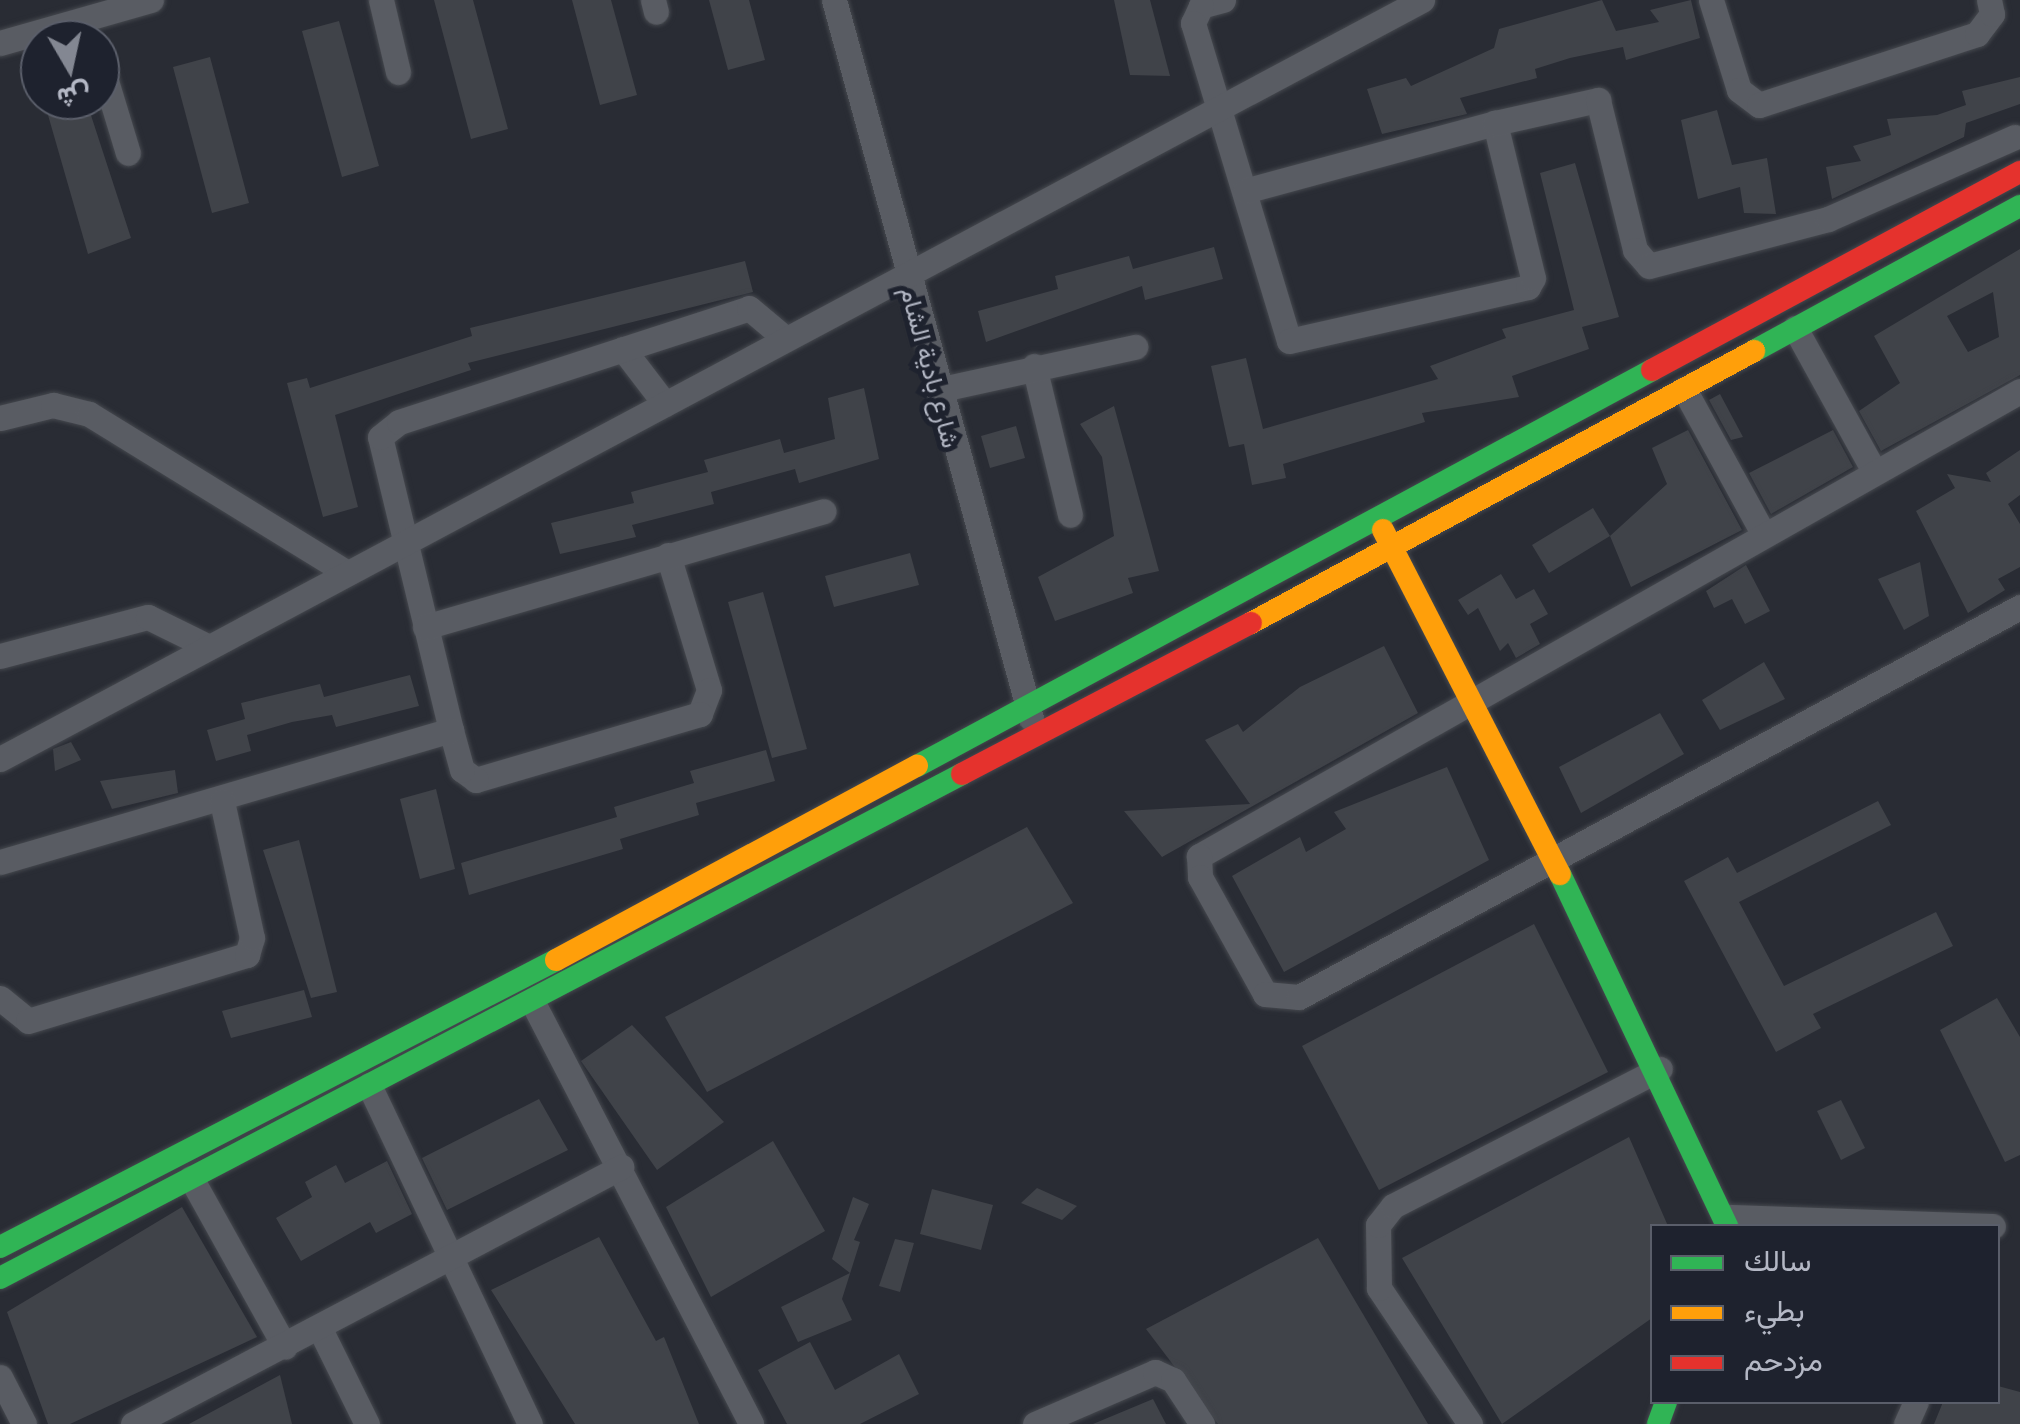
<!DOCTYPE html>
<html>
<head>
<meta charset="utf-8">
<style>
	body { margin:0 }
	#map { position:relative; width:2020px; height:1424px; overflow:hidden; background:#292c34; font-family:"Noto Sans",Vazirmatn,sans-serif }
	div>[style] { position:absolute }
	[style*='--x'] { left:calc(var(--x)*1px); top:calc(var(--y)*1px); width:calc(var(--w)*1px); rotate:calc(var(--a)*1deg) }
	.building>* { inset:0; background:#404349 }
	.roads { filter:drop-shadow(0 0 2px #45484e) drop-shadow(0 0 2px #45484e) }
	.street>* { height:25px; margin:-12.5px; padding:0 12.5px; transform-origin:12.5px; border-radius:12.5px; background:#595c63 }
	.fast>* { height:22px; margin:-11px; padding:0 11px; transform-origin:11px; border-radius:11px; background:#30b455 }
	.slow>* { height:22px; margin:-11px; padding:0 11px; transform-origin:11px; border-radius:11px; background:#ff9f0a }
	.jam>* { height:22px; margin:-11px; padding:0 11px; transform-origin:11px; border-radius:11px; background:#e5322d }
	span { translate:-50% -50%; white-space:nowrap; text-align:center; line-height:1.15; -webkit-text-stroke:10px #1e222e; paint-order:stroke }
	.street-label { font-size:25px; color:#b4b8c5 }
	.legend { position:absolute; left:1650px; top:1224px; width:350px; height:180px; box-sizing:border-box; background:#1e222e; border:2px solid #5a5e6a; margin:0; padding:12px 18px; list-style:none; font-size:30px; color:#b4b8c5 }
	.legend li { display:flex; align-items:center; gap:20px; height:50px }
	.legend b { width:50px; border:2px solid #5a5e6a }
	.north { position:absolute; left:20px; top:20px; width:100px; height:100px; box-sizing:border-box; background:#1e222e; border:2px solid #5a5e6a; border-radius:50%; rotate:171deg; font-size:28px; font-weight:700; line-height:40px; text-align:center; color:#b4b8c5 }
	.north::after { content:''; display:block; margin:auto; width:35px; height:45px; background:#838792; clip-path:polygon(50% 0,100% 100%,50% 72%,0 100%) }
</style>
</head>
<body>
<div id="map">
	<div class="building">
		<i style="clip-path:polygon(434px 0,473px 0,508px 129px,471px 139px)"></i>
		<i style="clip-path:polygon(572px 0,611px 0,637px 95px,600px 105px)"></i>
		<i style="clip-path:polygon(709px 0,749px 0,765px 60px,728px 70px)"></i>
		<i style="clip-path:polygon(1114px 0,1150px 0,1170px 76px,1130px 75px)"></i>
		<i style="clip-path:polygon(1602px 0,1616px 31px,1659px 22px,1650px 10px,1691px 0,1700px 38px,1626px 60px,1623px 47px,1570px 58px,1535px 69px,1537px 78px,1460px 98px,1467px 114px,1382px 134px,1367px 89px,1406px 78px,1411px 86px,1494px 48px,1499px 29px)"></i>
		<i style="clip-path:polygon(339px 21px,379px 166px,342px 177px,302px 31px)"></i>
		<i style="clip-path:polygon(210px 57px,249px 203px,212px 213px,173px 67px)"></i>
		<i style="clip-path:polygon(2020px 77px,2020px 104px,1966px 123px,1964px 137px,1832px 199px,1826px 167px,1861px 161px,1853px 146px,1891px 135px,1887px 119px,1937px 115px,1966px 105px,1962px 91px)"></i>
		<i style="clip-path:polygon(71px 100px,86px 100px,131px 238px,88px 254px,48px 115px)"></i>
		<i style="clip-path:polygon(1717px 110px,1732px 165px,1767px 158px,1776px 214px,1744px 213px,1740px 187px,1698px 199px,1681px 120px)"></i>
		<i style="clip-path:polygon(1575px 163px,1619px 317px,1582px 327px,1589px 349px,1512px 376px,1519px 397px,1422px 413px,1425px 422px,1283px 464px,1286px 478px,1252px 485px,1244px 444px,1229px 447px,1211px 366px,1246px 358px,1263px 429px,1438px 379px,1430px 366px,1506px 338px,1502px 329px,1574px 310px,1540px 173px)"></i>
		<i style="clip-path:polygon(1214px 247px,1223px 279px,1145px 300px,1142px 286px,986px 342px,978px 311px,1058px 289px,1055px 276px,1129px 256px,1133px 269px)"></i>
		<i style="clip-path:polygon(evenodd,2020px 249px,2020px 375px,1881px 451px,1859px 411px,1900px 383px,1874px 336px,2020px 249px,1993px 292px,1999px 337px,1968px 352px,1947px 316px,1993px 292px)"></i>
		<i style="clip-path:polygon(745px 261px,753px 292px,468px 363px,471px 370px,335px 415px,358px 507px,323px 517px,287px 383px,307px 378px,310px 388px,472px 336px,470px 328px)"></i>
		<i style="clip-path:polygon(864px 388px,879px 459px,799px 483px,795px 469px,711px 492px,714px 504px,632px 525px,636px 537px,560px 554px,551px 523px,634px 503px,631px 492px,708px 472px,704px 460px,780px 439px,784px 453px,835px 439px,828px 398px)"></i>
		<i style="clip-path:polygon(1720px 394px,1743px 437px,1731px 440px,1709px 400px)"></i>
		<i style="clip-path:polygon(1114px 406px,1159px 571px,1128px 578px,1133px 593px,1055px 621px,1038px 577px,1114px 536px,1102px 457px,1080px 424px)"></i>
		<i style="clip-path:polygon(1016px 426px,1025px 458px,990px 468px,981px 436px)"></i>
		<i style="clip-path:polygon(1688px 430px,1742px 530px,1631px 587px,1610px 536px,1667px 484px,1652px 448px)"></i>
		<i style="clip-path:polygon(1833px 430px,1853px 467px,1771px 514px,1749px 473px)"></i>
		<i style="clip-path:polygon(2020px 450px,2020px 495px,2008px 504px,2020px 524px,2020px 567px,1998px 579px,2005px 590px,1968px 613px,1916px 511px,1955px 488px,1947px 474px,1991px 482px,1986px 473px)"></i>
		<i style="clip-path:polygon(1593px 508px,1610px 536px,1549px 573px,1532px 545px)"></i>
		<i style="clip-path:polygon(910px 553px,919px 585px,834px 607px,825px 576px)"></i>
		<i style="clip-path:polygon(1920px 562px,1929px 616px,1904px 630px,1878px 579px)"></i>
		<i style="clip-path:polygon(1746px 565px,1770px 611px,1745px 624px,1732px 599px,1714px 608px,1706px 591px)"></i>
		<i style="clip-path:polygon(1501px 574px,1516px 599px,1534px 589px,1548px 614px,1530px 624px,1540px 644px,1516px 658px,1508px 643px,1500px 651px,1478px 608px,1468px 615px,1458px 600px)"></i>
		<i style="clip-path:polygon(763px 592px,807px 749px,772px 758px,728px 602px)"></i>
		<i style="clip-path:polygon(1384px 646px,1418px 713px,1162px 857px,1124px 811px,1250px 804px,1205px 740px,1238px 724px,1243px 732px,1300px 687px)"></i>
		<i style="clip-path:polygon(1764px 662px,1785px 699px,1720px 730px,1702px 700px)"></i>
		<i style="clip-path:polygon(410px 675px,419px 706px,336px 727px,332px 715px,292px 722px,247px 735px,251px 751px,216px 761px,207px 730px,245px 719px,241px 703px,320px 684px,324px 697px)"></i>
		<i style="clip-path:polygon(1660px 713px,1684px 754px,1581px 813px,1559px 767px)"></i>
		<i style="clip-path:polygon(71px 742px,81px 760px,55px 771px,53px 749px)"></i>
		<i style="clip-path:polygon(766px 750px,775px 781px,696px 803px,699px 815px,620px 839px,623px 849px,469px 895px,461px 863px,617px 817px,614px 807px,694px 783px,690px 771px)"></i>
		<i style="clip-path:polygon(1447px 767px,1489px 860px,1284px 972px,1232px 876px,1300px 837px,1306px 852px,1346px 829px,1334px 812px)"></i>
		<i style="clip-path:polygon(175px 770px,178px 793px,112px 809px,100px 781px)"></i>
		<i style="clip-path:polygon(436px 789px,455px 869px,420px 879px,400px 799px)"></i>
		<i style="clip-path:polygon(1878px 801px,1891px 825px,1739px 902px,1784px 986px,1936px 912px,1953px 946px,1813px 1014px,1821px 1028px,1776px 1052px,1684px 881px,1728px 857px,1737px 873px)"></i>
		<i style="clip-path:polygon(1027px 827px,1073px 903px,707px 1092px,665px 1017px)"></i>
		<i style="clip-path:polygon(299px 840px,337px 992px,311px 998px,263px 850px)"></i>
		<i style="clip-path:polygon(1534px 924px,1608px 1072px,1379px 1190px,1302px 1046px)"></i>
		<i style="clip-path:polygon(304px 990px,312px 1017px,231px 1038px,222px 1011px)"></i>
		<i style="clip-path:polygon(1997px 998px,2020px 1037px,2020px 1155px,2005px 1162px,1940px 1030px)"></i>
		<i style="clip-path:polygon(632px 1025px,724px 1122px,657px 1170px,581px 1061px)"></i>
		<i style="clip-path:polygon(539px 1099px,568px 1150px,447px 1210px,422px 1158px)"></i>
		<i style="clip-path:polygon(1841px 1100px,1865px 1148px,1841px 1160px,1817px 1111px)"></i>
		<i style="clip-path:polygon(1629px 1137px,1668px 1226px,1652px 1226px,1652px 1318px,1502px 1424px,1402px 1258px)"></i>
		<i style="clip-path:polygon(773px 1141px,825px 1231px,711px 1297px,666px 1207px)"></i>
		<i style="clip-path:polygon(387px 1161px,412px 1214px,376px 1233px,370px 1222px,301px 1261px,276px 1218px,312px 1197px,305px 1182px,336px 1165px,345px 1183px)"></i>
		<i style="clip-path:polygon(1037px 1188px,1077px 1206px,1062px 1220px,1021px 1203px)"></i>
		<i style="clip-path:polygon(932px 1189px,993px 1205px,981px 1250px,920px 1234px)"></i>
		<i style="clip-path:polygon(853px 1197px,869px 1204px,854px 1240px,860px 1242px,842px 1299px,852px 1320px,798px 1342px,781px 1307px,850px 1273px,832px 1259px)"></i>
		<i style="clip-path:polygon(182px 1207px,257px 1337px,70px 1424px,48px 1424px,7px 1312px)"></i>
		<i style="clip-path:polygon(599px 1237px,656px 1341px,664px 1337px,699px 1424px,575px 1424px,491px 1290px)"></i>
		<i style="clip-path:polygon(1318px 1238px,1428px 1424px,1218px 1424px,1146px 1329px)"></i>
		<i style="clip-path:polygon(895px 1239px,914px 1243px,900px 1292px,879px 1286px)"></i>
		<i style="clip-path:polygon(810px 1342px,835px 1390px,899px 1354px,919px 1394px,860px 1424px,787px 1424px,758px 1370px)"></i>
		<i style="clip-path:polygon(280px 1375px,292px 1424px,189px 1424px)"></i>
		<i style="clip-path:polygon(1998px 1386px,2020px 1392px,2020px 1424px,1934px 1424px,1943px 1402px,1998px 1402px)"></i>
		<i style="clip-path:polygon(1153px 1399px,1166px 1424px,1093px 1424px)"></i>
	</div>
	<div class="roads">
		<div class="street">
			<i style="--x:381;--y:0;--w:74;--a:76.7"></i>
			<i style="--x:653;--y:0;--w:12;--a:76"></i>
			<i style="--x:834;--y:0;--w:745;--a:74.66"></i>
			<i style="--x:1223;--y:0;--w:23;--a:165"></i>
			<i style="--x:1201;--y:6;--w:19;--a:115"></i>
			<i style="--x:1193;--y:23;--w:332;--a:73.2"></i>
			<i style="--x:1289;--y:341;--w:245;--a:-12.7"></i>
			<i style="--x:1528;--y:287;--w:10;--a:-61"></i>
			<i style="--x:1533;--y:278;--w:160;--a:-103.8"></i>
			<i style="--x:1495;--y:123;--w:259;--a:164.8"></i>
			<i style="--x:1711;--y:0;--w:94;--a:72.7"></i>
			<i style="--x:1739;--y:90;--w:25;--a:37"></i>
			<i style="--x:1759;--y:105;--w:229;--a:-18"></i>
			<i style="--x:1977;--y:34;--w:25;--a:-53"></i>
			<i style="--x:1992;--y:14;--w:14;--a:-102"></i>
			<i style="--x:0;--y:43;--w:157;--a:-15.9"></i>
			<i style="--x:100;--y:61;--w:96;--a:73.1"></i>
			<i style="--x:1495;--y:123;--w:106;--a:-12.6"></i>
			<i style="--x:1598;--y:100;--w:154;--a:76.1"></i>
			<i style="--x:1635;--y:250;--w:21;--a:49"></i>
			<i style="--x:1649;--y:266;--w:185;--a:-14.7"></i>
			<i style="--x:1828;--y:219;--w:204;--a:-23.7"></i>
			<i style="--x:1795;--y:328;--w:163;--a:61.1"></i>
			<i style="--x:623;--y:349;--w:69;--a:52.6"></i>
			<i style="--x:1034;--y:366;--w:153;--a:76.4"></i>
			<i style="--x:1684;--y:389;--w:166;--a:61.3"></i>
			<i style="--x:937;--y:390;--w:203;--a:-12.3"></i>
			<i style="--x:2020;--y:391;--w:944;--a:150.47"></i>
			<i style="--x:1199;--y:856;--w:21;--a:87"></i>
			<i style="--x:1200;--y:877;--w:134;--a:60.9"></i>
			<i style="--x:1265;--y:994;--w:34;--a:5"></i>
			<i style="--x:1299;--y:997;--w:820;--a:-28.41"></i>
			<i style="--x:0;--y:418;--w:55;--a:-13.8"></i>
			<i style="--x:53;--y:405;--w:37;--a:14"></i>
			<i style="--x:89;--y:414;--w:303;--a:31.6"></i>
			<i style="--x:668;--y:555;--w:141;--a:73.1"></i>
			<i style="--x:709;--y:690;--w:26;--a:111"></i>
			<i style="--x:700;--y:714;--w:234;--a:163.6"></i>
			<i style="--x:476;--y:780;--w:17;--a:-144"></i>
			<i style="--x:462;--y:770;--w:41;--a:-105.4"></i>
			<i style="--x:451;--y:730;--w:301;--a:-103.6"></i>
			<i style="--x:380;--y:437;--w:24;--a:-38"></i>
			<i style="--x:399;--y:422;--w:368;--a:-18"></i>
			<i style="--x:749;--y:308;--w:48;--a:40"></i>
			<i style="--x:425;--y:627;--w:415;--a:-16.2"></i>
			<i style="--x:0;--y:656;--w:153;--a:-14.8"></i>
			<i style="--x:148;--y:617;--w:68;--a:26.2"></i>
			<i style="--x:0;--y:759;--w:1612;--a:-28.09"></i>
			<i style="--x:0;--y:862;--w:470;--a:-16.3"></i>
			<i style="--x:0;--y:998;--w:36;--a:39"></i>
			<i style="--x:28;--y:1021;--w:229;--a:-16.8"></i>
			<i style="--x:247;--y:955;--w:18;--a:-74"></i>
			<i style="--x:252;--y:938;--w:140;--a:-102.4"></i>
			<i style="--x:532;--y:1001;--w:476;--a:62.6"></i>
			<i style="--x:369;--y:1085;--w:375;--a:64.6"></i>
			<i style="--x:191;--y:1178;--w:193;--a:60.9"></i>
			<i style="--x:1730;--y:1217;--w:263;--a:2"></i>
			<i style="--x:320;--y:1329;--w:106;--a:63.7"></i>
			<i style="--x:0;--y:1377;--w:53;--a:62.9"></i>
			<i style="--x:133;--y:1424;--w:552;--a:-27.77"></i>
			<i style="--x:1035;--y:1424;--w:131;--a:-23.4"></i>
			<i style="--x:1155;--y:1372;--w:20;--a:24"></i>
			<i style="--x:1173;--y:1380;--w:53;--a:56.6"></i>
			<i style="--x:1470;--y:1424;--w:164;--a:-123.8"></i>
			<i style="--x:1379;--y:1288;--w:63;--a:-90.9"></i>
			<i style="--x:1378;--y:1225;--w:24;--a:-52"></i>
			<i style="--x:1393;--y:1206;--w:300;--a:-27.2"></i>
			<i style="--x:1906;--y:1424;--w:24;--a:-66"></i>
		</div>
		<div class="fast">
			<i style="--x:1754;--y:351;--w:303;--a:-28.6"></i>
			<i style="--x:917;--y:766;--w:835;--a:-28.31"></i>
			<i style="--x:1560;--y:874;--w:390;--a:64.6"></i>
			<i style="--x:0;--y:1247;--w:626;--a:-27.3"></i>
			<i style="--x:0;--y:1278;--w:1086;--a:-27.65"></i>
			<i style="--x:1658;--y:1424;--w:23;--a:-70"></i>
		</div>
		<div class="slow">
			<i style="--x:1383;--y:530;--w:387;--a:62.8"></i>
			<i style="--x:1251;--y:623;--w:572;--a:-28.4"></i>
			<i style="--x:556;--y:960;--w:410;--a:-28.3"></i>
		</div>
		<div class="jam">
			<i style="--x:1652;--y:370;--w:418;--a:-28.3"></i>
			<i style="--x:962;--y:774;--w:326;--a:-27.6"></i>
		</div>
	</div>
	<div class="street-label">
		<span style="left:931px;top:367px;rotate:75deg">شارع بادية الشام</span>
	</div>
	<ul class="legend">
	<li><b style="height:12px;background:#30b455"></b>سالك</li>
	<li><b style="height:12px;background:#ff9f0a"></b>بطيء</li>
	<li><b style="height:12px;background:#e5322d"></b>مزدحم</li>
	</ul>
	<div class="north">ش</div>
</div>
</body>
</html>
